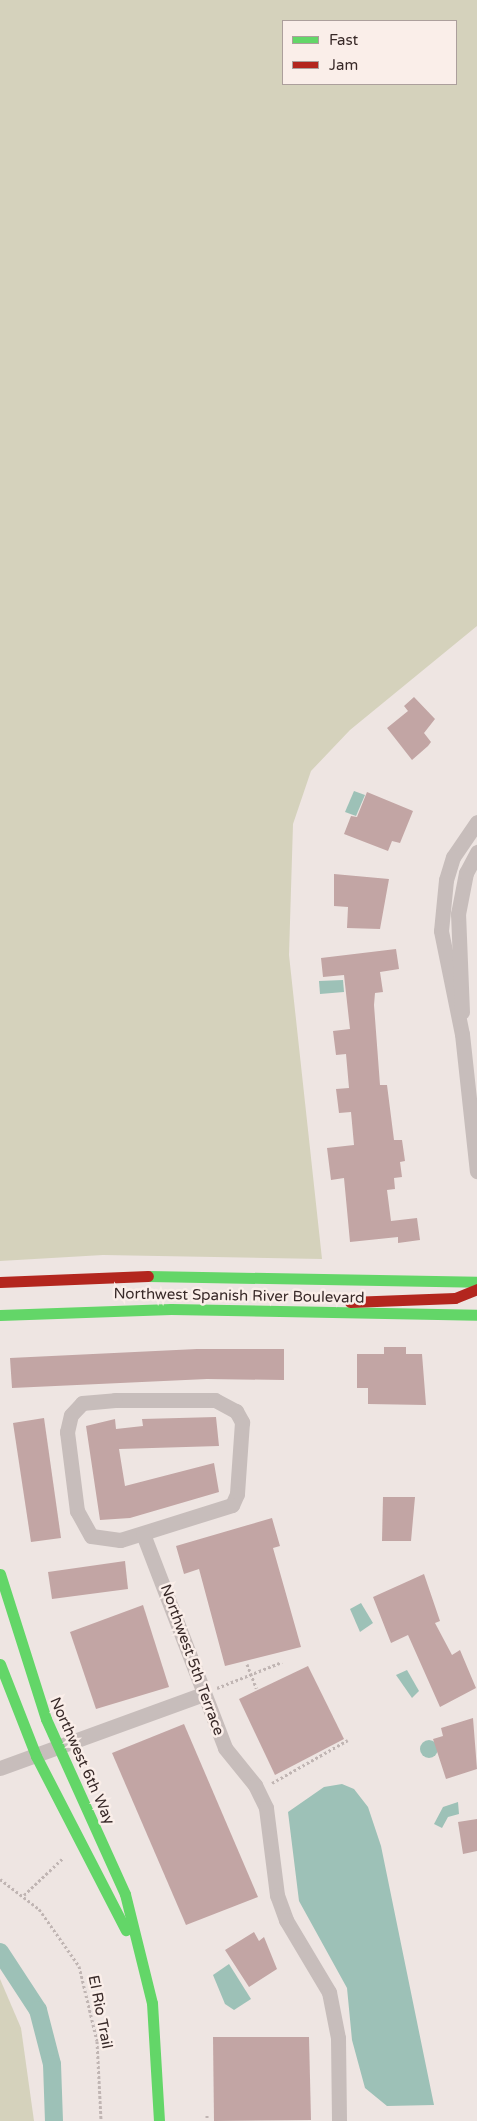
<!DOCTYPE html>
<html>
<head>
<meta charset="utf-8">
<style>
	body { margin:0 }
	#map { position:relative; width:477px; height:2121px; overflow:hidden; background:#eee5e2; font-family:"Varela Round",sans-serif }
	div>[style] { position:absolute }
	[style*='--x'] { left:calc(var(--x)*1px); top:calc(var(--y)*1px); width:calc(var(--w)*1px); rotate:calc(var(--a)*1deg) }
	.green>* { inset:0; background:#d5d2bc }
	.water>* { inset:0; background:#9dc1b7 }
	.round { border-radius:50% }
	.canal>* { height:18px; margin:-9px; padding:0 9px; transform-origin:9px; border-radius:9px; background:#9dc1b7 }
	.building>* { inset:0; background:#c2a5a4 }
	.path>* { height:3px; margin-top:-1.5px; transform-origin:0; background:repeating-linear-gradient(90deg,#c0b5b3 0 2.5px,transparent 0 5px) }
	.street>* { height:15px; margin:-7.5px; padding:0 7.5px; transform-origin:7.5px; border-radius:7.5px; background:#c7bdbb }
	.fast>* { height:11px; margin:-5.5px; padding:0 5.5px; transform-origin:5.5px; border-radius:5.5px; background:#63d668 }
	.jam>* { height:11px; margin:-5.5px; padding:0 5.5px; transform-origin:5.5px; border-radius:5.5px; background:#b3261e }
	span { translate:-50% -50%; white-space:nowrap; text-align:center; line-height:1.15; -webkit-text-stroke:5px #faeee9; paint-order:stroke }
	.street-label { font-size:15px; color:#382928 }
	.legend { position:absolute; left:282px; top:20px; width:175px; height:65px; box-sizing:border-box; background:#faeee9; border:1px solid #ac9f9c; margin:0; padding:6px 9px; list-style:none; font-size:15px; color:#382928 }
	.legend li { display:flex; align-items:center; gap:10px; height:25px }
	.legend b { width:25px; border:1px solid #ac9f9c }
</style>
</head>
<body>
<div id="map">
	<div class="green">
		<i style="clip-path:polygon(evenodd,0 0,477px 0,477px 626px,350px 730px,311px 771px,293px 824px,289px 955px,322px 1259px,103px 1255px,0 1261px,0 0,456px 21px,456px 84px,283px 84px,283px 21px,456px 21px)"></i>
		<i style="clip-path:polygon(0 1979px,21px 2028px,34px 2121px,0 2121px)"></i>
	</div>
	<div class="water">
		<i style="clip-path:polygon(354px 791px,365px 795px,356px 816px,345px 812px)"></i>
		<i style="clip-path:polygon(343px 980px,344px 992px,320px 994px,319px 981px)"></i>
		<i style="clip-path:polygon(361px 1603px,373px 1623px,360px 1632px,350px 1609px)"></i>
		<i style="clip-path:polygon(407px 1670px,419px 1691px,412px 1698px,396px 1675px)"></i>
		<i class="round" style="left:420px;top:1740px;width:18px;height:18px"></i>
		<i style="clip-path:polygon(342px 1784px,354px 1789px,368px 1807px,381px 1846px,434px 2105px,387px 2106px,365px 2088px,352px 2040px,347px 1988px,299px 1901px,288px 1812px,324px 1787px)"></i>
		<i style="clip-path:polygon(458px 1802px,459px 1814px,448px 1817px,442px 1828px,434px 1824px,443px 1807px)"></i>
		<i style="clip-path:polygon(229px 1964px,251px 1999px,234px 2010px,225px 2004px,213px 1975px)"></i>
	</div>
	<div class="canal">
		<i style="--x:0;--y:1952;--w:69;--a:56.8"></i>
		<i style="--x:38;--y:2010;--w:56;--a:75.5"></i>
		<i style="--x:52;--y:2064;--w:57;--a:88"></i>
	</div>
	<div class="building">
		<i style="clip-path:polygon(414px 697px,435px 719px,424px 733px,431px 742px,428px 746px,412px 760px,387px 728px,408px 711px,404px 706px)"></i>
		<i style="clip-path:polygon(367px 792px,413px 811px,400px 843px,392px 841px,388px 851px,344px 834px,351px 816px,357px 817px)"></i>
		<i style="clip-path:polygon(334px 874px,389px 879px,380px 929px,347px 928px,348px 907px,334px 906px)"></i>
		<i style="clip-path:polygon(396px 949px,399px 969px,380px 972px,383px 992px,375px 993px,374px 1005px,380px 1085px,387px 1085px,394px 1140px,402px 1140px,405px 1161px,400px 1162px,402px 1177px,394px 1178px,395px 1189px,387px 1190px,391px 1221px,417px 1218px,420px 1240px,398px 1243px,398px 1237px,350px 1242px,344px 1178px,331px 1180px,327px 1148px,354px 1145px,351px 1112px,339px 1113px,336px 1089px,349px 1088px,346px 1054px,336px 1055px,333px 1031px,350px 1029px,344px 975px,323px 977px,321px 958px)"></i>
		<i style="clip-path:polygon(384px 1347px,406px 1347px,406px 1354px,422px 1354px,426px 1405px,368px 1404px,368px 1388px,357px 1388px,357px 1354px,384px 1354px)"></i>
		<i style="clip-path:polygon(197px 1349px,284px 1349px,284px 1380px,207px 1379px,12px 1388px,10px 1358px)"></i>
		<i style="clip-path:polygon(216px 1417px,219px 1446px,119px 1449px,125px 1486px,214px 1463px,219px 1492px,130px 1518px,100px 1520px,86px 1426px,115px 1419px,116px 1429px,143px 1426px,142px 1419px)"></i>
		<i style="clip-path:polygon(44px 1418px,61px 1538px,31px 1542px,13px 1423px)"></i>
		<i style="clip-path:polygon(383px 1497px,415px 1497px,411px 1541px,382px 1541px)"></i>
		<i style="clip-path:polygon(272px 1518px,280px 1546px,273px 1548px,301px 1647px,225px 1666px,199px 1569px,184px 1574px,176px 1546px)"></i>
		<i style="clip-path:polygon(125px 1561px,128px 1589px,52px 1599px,48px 1572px)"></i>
		<i style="clip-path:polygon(424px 1574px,440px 1621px,435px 1623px,452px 1655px,460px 1650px,476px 1688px,440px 1707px,408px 1635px,391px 1643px,373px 1597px)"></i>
		<i style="clip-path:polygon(143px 1605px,169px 1687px,96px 1709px,70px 1632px)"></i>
		<i style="clip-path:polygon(308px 1666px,344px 1739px,275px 1775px,239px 1699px)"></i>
		<i style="clip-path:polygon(473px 1718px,477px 1769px,446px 1779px,433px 1739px,443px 1736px,441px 1728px)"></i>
		<i style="clip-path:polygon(184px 1724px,258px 1897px,186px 1925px,112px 1753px)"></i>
		<i style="clip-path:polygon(477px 1819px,477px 1851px,463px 1854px,458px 1822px)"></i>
		<i style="clip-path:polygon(254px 1932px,259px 1941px,264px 1937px,277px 1969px,249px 1987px,225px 1950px)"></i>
		<i style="clip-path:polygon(213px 2037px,309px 2037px,311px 2120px,214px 2121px)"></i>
	</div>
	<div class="path">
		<i style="--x:247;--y:1664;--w:26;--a:69"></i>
		<i style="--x:217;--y:1688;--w:70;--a:-21.8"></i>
		<i style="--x:272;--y:1783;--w:87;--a:-29.5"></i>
		<i style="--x:0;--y:1879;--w:49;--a:37.6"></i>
		<i style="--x:39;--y:1909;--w:70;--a:54.9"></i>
		<i style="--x:79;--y:1966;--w:77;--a:76.5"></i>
		<i style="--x:97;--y:2041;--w:80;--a:87.1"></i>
		<i style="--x:24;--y:1895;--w:54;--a:-43.5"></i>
		<i style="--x:207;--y:2115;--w:6;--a:90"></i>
		<i style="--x:247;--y:2120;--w:1;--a:90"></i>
		<i style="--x:254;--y:2120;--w:1;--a:90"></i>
	</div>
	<div class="street">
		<i style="--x:477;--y:822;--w:42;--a:124.4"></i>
		<i style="--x:453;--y:857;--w:24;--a:107"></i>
		<i style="--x:446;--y:880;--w:51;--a:95.6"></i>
		<i style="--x:441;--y:931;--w:105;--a:78.5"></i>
		<i style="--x:462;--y:1034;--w:138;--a:83.8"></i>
		<i style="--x:462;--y:1012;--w:98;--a:-92.3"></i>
		<i style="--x:458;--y:914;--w:42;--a:-79"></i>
		<i style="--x:466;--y:873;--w:24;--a:-62"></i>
		<i style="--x:115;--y:1400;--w:100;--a:0"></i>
		<i style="--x:215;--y:1400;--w:24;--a:28"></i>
		<i style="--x:236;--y:1411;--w:13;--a:61"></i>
		<i style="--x:242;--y:1422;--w:72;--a:94"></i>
		<i style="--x:237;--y:1494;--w:12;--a:114"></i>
		<i style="--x:232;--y:1505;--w:117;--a:162.6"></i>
		<i style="--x:120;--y:1540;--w:29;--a:-172"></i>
		<i style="--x:91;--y:1536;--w:29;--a:-119"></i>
		<i style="--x:77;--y:1511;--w:80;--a:-97.2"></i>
		<i style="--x:67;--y:1432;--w:17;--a:-77"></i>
		<i style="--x:71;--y:1415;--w:16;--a:-47"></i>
		<i style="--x:82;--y:1403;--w:33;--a:-5"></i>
		<i style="--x:143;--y:1534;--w:229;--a:69"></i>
		<i style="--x:225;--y:1748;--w:48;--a:51"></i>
		<i style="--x:255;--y:1785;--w:25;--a:64"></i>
		<i style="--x:266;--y:1808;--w:88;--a:82.8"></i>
		<i style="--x:277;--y:1895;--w:27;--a:70"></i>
		<i style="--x:286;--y:1920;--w:84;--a:59.2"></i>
		<i style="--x:329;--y:1992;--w:47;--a:78.9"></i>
		<i style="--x:338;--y:2038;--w:83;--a:89.3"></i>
		<i style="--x:0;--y:1768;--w:216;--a:-20"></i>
	</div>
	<div class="fast">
		<i style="--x:148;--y:1276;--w:329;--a:1"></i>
		<i style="--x:0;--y:1315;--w:171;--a:-2"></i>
		<i style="--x:171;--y:1309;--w:306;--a:1.1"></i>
		<i style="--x:0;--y:1574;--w:152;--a:72.4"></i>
		<i style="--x:46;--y:1719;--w:192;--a:65.7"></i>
		<i style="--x:125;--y:1894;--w:112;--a:76.1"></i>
		<i style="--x:152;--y:2003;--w:118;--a:86.6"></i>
		<i style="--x:0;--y:1664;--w:99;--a:68.6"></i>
		<i style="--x:36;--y:1756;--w:196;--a:62.7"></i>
	</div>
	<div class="jam">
		<i style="--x:0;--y:1282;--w:148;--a:-2.3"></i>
		<i style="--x:350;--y:1302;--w:105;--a:-2.2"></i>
		<i style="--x:455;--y:1298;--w:24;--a:-22"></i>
	</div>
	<div class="street-label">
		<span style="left:239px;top:1296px;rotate:1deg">Northwest Spanish River Boulevard</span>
		<span style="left:192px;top:1660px;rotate:70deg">Northwest 5th Terrace</span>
		<span style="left:82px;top:1761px;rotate:66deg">Northwest 6th Way</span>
		<span style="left:100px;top:2012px;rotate:79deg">El Rio Trail</span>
	</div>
	<ul class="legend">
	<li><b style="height:6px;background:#63d668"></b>Fast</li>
	<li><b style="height:6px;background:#b3261e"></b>Jam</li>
	</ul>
</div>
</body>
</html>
